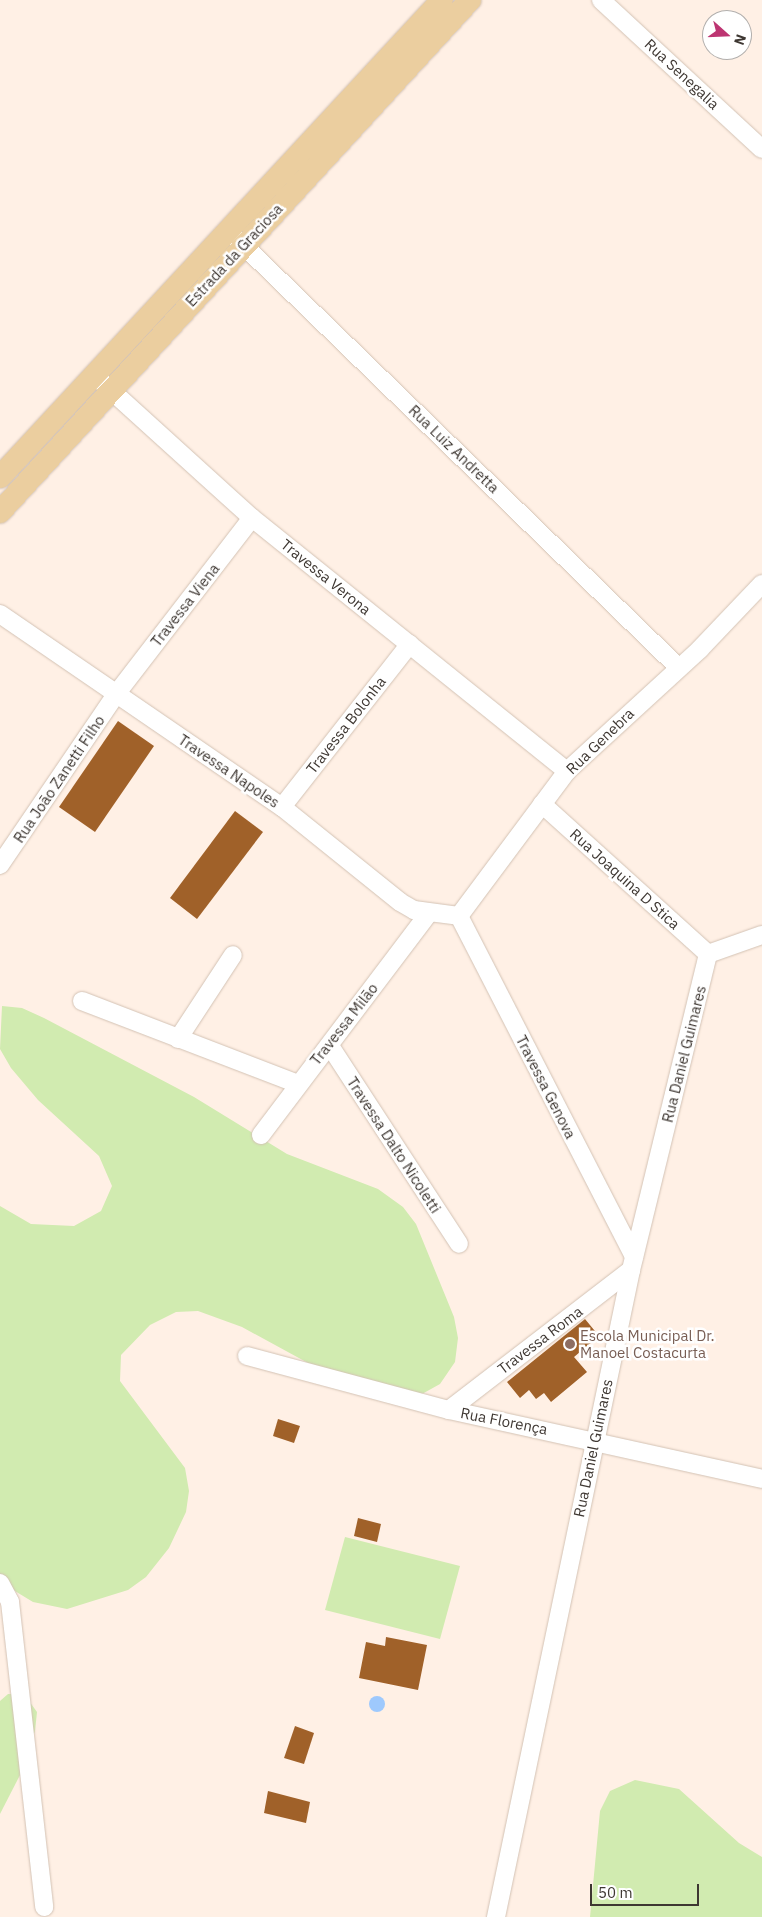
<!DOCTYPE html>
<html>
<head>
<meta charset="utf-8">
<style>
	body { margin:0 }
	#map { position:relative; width:762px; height:1917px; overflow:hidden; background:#fff0e5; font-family:"IBM Plex Sans",sans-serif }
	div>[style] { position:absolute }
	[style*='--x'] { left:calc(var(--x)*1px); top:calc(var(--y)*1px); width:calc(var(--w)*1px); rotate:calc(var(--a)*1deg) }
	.green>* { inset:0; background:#d1ebb0 }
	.water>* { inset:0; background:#9ec9fd }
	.round { border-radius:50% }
	.building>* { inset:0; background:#a06129 }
	.roads { filter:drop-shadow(0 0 1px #d3c2b4) drop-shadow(0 0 1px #d3c2b4) }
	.minor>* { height:18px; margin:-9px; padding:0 9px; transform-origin:9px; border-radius:9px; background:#fff }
	.major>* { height:22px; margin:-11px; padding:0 11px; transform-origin:11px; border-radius:11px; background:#ebce9f }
	.dots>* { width:14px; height:14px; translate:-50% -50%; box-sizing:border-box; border:2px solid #fff; border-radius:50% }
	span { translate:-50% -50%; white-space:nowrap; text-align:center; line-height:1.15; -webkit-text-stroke:5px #fff; paint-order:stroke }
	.street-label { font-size:15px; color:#3e3732 }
	.education-label { font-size:15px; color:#785e54 }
	.left { translate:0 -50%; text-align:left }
	.north { position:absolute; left:702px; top:10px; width:50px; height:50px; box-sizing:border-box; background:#fff; border:1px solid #b2afad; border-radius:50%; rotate:110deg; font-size:14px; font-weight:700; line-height:20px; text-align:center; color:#3e3732 }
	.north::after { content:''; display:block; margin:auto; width:18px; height:22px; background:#bd3572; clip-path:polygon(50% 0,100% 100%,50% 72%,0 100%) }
	.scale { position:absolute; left:590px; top:1884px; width:109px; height:22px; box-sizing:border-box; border:2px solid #3e3732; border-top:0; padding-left:6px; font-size:15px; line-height:18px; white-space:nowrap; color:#3e3732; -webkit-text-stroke:4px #fff; paint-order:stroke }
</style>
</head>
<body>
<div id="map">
	<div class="green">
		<i style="clip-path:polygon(2px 1006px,22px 1008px,44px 1018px,194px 1097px,287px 1154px,378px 1189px,403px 1207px,416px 1224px,454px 1317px,458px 1338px,455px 1362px,440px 1384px,422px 1394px,330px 1375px,242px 1327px,198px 1311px,176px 1312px,150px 1325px,121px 1355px,120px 1381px,185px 1468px,189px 1491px,186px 1512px,169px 1548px,146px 1577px,128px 1590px,67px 1609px,33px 1602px,0 1582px,0 1206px,31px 1224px,74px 1226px,101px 1211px,112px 1186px,99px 1156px,38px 1100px,11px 1068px,0 1049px)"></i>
		<i style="clip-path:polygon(345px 1537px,460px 1566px,440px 1639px,325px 1610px)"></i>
		<i style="clip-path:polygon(8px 1694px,24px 1694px,37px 1712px,35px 1731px,20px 1775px,0 1814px,0 1701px)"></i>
		<i style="clip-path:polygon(635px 1780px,679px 1789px,739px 1843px,762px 1857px,762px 1917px,590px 1917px,600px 1811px,610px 1791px)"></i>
	</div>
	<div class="water">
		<i class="round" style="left:369px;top:1696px;width:16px;height:16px"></i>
	</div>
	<div class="building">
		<i style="clip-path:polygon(118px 721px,154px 746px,95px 832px,59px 807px)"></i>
		<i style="clip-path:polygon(235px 811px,263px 832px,197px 919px,170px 898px)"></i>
		<i style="clip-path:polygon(585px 1319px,599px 1336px,574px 1357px,587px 1372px,551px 1402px,544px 1393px,536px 1399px,529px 1390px,520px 1398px,507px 1382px)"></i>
		<i style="clip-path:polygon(278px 1419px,300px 1426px,294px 1443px,273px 1436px)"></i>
		<i style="clip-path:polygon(358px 1518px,381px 1524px,377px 1542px,354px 1536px)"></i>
		<i style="clip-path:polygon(386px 1637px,427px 1645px,418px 1690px,359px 1678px,366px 1642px,385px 1646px)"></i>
		<i style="clip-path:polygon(295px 1726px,314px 1733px,304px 1764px,284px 1758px)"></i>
		<i style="clip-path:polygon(268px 1791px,310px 1802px,306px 1823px,264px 1813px)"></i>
	</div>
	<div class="roads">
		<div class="minor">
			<i style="--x:601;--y:0;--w:219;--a:42.8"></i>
			<i style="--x:236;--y:238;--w:616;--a:44.14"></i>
			<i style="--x:103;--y:383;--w:201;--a:42.2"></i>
			<i style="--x:252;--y:518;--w:404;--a:38.8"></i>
			<i style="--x:0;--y:614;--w:342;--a:34.4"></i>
			<i style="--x:282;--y:807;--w:151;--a:38.8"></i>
			<i style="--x:400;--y:902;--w:16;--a:30"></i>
			<i style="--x:414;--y:910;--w:45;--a:7.6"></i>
			<i style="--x:542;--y:804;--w:224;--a:42.1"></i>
			<i style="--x:282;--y:807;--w:207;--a:-51.9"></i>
			<i style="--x:0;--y:865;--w:208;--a:-55.8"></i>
			<i style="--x:117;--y:693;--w:221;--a:-52.4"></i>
			<i style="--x:459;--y:916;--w:181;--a:-53.3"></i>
			<i style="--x:567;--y:771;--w:180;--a:-42.5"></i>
			<i style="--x:700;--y:649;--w:90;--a:-46.4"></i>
			<i style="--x:459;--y:916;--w:383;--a:62.8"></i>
			<i style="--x:708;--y:954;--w:57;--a:-19.4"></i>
			<i style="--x:82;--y:1001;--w:229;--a:21"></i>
			<i style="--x:178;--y:1039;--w:100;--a:-56.8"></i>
			<i style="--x:330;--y:1046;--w:236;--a:56.9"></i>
			<i style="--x:261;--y:1135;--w:278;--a:-52.9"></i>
			<i style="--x:247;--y:1356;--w:209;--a:15"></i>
			<i style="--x:449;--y:1410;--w:321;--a:12.4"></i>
			<i style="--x:449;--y:1410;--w:230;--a:-37.6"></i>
			<i style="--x:0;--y:1583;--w:21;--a:62"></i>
			<i style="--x:10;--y:1602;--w:307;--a:83.6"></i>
			<i style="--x:496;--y:1917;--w:661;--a:-78.21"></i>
			<i style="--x:631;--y:1270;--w:325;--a:-76.3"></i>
		</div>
		<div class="major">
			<i style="--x:0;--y:477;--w:650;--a:-47.18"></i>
			<i style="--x:0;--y:512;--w:695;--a:-47.45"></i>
		</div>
	</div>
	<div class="dots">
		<i style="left:570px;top:1344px;background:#8d6e63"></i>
	</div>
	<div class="street-label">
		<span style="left:682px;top:74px;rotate:43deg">Rua Senegalia</span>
		<span style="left:234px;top:255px;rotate:-47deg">Estrada da Graciosa</span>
		<span style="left:454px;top:449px;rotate:44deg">Rua Luiz Andretta</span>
		<span style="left:326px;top:577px;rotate:39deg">Travessa Verona</span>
		<span style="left:185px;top:605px;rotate:-52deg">Travessa Viena</span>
		<span style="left:346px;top:725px;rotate:-52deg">Travessa Bolonha</span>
		<span style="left:600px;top:741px;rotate:-44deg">Rua Genebra</span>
		<span style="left:229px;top:771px;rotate:34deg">Travessa Napoles</span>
		<span style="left:59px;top:779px;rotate:-56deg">Rua João Zanetti Filho</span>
		<span style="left:625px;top:879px;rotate:42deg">Rua Joaquina D Stica</span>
		<span style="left:344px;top:1024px;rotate:-52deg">Travessa Milão</span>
		<span style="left:684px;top:1054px;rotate:-76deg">Rua Daniel Guimares</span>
		<span style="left:546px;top:1087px;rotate:63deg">Travessa Genova</span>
		<span style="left:394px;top:1145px;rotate:57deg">Travessa Dalto Nicoletti</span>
		<span style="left:540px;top:1340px;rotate:-37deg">Travessa Roma</span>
		<span style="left:504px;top:1421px;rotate:11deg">Rua Florença</span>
		<span style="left:593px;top:1448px;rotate:-78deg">Rua Daniel Guimares</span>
	</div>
	<div class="education-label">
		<span class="left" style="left:580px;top:1344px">Escola Municipal Dr.<br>Manoel Costacurta</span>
	</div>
	<div class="north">N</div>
	<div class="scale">50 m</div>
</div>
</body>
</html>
